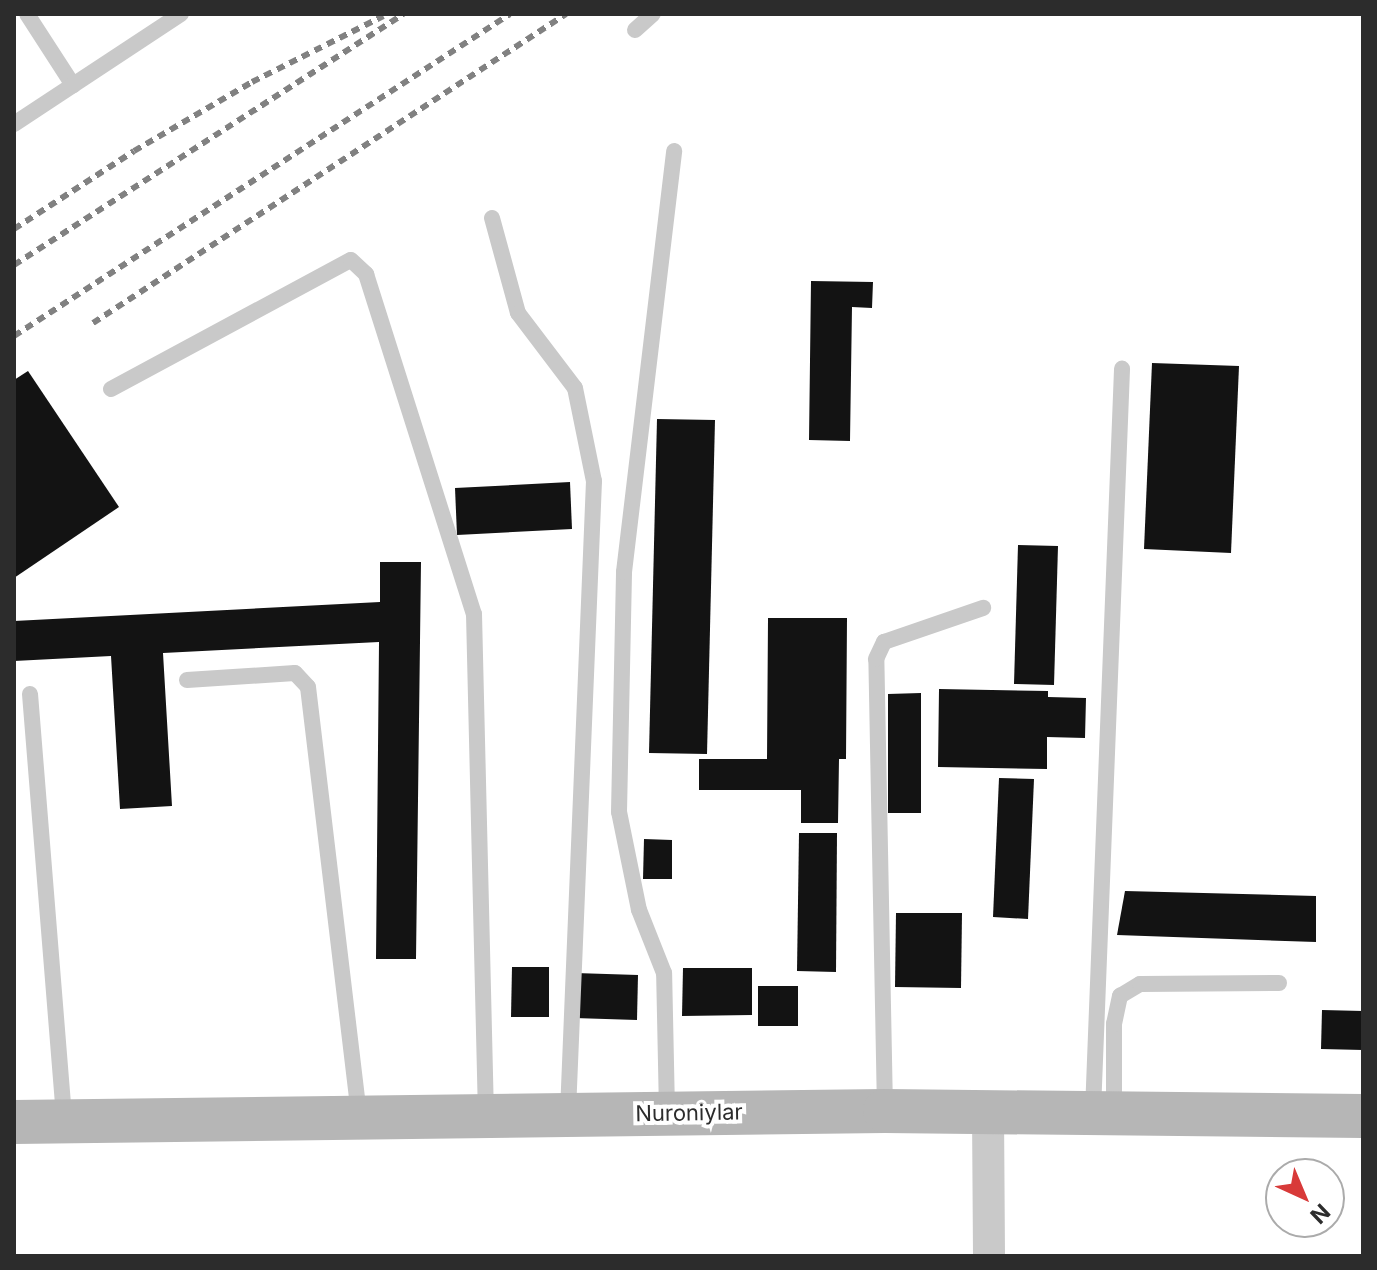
<!DOCTYPE html>
<html>
<head>
<meta charset="utf-8">
<style>
	body { margin:0 }
	#map { position:relative; width:1377px; height:1270px; overflow:hidden; background:#fff; font-family:Inter,sans-serif }
	div>[style] { position:absolute }
	[style*='--x'] { left:calc(var(--x)*1px); top:calc(var(--y)*1px); width:calc(var(--w)*1px); rotate:calc(var(--a)*1deg) }
	.building>* { inset:0; background:#131313 }
	.lane>* { height:16px; margin:-8px; padding:0 8px; transform-origin:8px; border-radius:8px; background:#c9c9c9 }
	.street>* { height:32px; margin:-16px; padding:0 16px; transform-origin:16px; border-radius:16px; background:#c9c9c9 }
	.secondary>* { height:44px; margin:-22px; padding:0 22px; transform-origin:22px; border-radius:22px; background:#b6b6b6 }
	.rail>* { height:6px; margin-top:-3px; transform-origin:0; background:repeating-linear-gradient(90deg,#818181 0 8px,transparent 0 14px) }
	span { translate:-50% -50%; white-space:nowrap; text-align:center; line-height:1.15; -webkit-text-stroke:8px #fff; paint-order:stroke }
	.street-label { font-size:22px; color:#2c2c2c }
	.frame { position:absolute; inset:0; border:16px solid #2c2c2c; pointer-events:none }
	.north { position:absolute; left:1265px; top:1158px; width:80px; height:80px; box-sizing:border-box; background:#fff; border:2px solid #ababab; border-radius:50%; rotate:136deg; font-size:22px; font-weight:700; line-height:32px; text-align:center; color:#2c2c2c }
	.north::after { content:''; display:block; margin:auto; width:28px; height:36px; background:#d83a39; clip-path:polygon(50% 0,100% 100%,50% 72%,0 100%) }
</style>
</head>
<body>
<div id="map">
	<div class="building">
		<i style="clip-path:polygon(811px 281px,873px 282px,872px 308px,852px 307px,850px 441px,809px 440px)"></i>
		<i style="clip-path:polygon(1152px 363px,1239px 366px,1231px 553px,1144px 549px)"></i>
		<i style="clip-path:polygon(28px 371px,119px 507px,14px 578px,14px 380px)"></i>
		<i style="clip-path:polygon(657px 419px,715px 420px,707px 754px,649px 753px)"></i>
		<i style="clip-path:polygon(570px 482px,572px 529px,457px 535px,455px 488px)"></i>
		<i style="clip-path:polygon(1018px 545px,1058px 546px,1054px 685px,1014px 684px)"></i>
		<i style="clip-path:polygon(380px 562px,421px 562px,416px 959px,376px 959px,379px 642px,163px 653px,172px 806px,120px 809px,111px 656px,14px 661px,14px 621px,380px 602px)"></i>
		<i style="clip-path:polygon(768px 618px,847px 618px,846px 759px,839px 759px,838px 823px,801px 823px,801px 790px,699px 790px,699px 759px,767px 759px)"></i>
		<i style="clip-path:polygon(939px 689px,1048px 691px,1048px 697px,1086px 698px,1085px 738px,1047px 737px,1047px 769px,938px 767px)"></i>
		<i style="clip-path:polygon(921px 693px,921px 813px,888px 813px,888px 694px)"></i>
		<i style="clip-path:polygon(999px 778px,1034px 779px,1028px 919px,993px 917px)"></i>
		<i style="clip-path:polygon(799px 833px,837px 833px,836px 972px,797px 971px)"></i>
		<i style="clip-path:polygon(644px 839px,672px 840px,672px 879px,643px 879px)"></i>
		<i style="clip-path:polygon(1125px 891px,1316px 896px,1316px 942px,1117px 935px)"></i>
		<i style="clip-path:polygon(896px 913px,962px 913px,961px 988px,895px 987px)"></i>
		<i style="clip-path:polygon(512px 967px,549px 967px,549px 1017px,511px 1017px)"></i>
		<i style="clip-path:polygon(683px 968px,752px 968px,752px 1015px,682px 1016px)"></i>
		<i style="clip-path:polygon(575px 973px,638px 975px,637px 1020px,574px 1018px)"></i>
		<i style="clip-path:polygon(758px 986px,798px 986px,798px 1026px,758px 1026px)"></i>
		<i style="clip-path:polygon(1322px 1010px,1363px 1011px,1363px 1050px,1321px 1049px)"></i>
	</div>
	<div class="lane">
		<i style="--x:27;--y:14;--w:85;--a:57.1"></i>
		<i style="--x:635;--y:30;--w:24;--a:-42"></i>
		<i style="--x:14;--y:124;--w:200;--a:-33.4"></i>
		<i style="--x:492;--y:218;--w:98;--a:74.7"></i>
		<i style="--x:518;--y:313;--w:94;--a:52.8"></i>
		<i style="--x:575;--y:388;--w:95;--a:78.5"></i>
		<i style="--x:594;--y:481;--w:631;--a:92.36"></i>
		<i style="--x:111;--y:389;--w:272;--a:-28.3"></i>
		<i style="--x:351;--y:260;--w:21;--a:43"></i>
		<i style="--x:366;--y:274;--w:357;--a:72.4"></i>
		<i style="--x:474;--y:614;--w:501;--a:88.63"></i>
		<i style="--x:187;--y:680;--w:108;--a:-3.7"></i>
		<i style="--x:295;--y:673;--w:19;--a:47"></i>
		<i style="--x:308;--y:687;--w:430;--a:83.2"></i>
		<i style="--x:30;--y:694;--w:426;--a:85.4"></i>
		<i style="--x:885;--y:1110;--w:451;--a:-91.1"></i>
		<i style="--x:876;--y:659;--w:19;--a:-65"></i>
		<i style="--x:884;--y:642;--w:105;--a:-19"></i>
		<i style="--x:667;--y:1111;--w:138;--a:-91.2"></i>
		<i style="--x:664;--y:973;--w:68;--a:-111.6"></i>
		<i style="--x:639;--y:910;--w:100;--a:-101.5"></i>
		<i style="--x:619;--y:812;--w:240;--a:-88.8"></i>
		<i style="--x:624;--y:572;--w:424;--a:-83.2"></i>
		<i style="--x:1093;--y:1111;--w:743;--a:-87.76"></i>
		<i style="--x:1114;--y:1111;--w:87;--a:-90"></i>
		<i style="--x:1114;--y:1024;--w:29;--a:-78"></i>
		<i style="--x:1120;--y:996;--w:23;--a:-31"></i>
		<i style="--x:1140;--y:984;--w:139;--a:-0.4"></i>
	</div>
	<div class="street">
		<i style="--x:988;--y:1112;--w:144;--a:89.6"></i>
	</div>
	<div class="secondary">
		<i style="--x:14;--y:1122;--w:871;--a:-0.72"></i>
		<i style="--x:885;--y:1111;--w:478;--a:0.6"></i>
	</div>
	<div class="rail">
		<i style="--x:14;--y:229;--w:143;--a:-33"></i>
		<i style="--x:134;--y:151;--w:137;--a:-30.3"></i>
		<i style="--x:252;--y:82;--w:147;--a:-26.7"></i>
		<i style="--x:14;--y:265;--w:463;--a:-32.8"></i>
		<i style="--x:93;--y:323;--w:565;--a:-33.16"></i>
		<i style="--x:14;--y:336;--w:591;--a:-32.99"></i>
	</div>
	<div class="street-label">
		<span style="left:689px;top:1113px;rotate:-1deg">Nuroniylar</span>
	</div>
	<div class="frame"></div>
	<div class="north">N</div>
</div>
</body>
</html>
